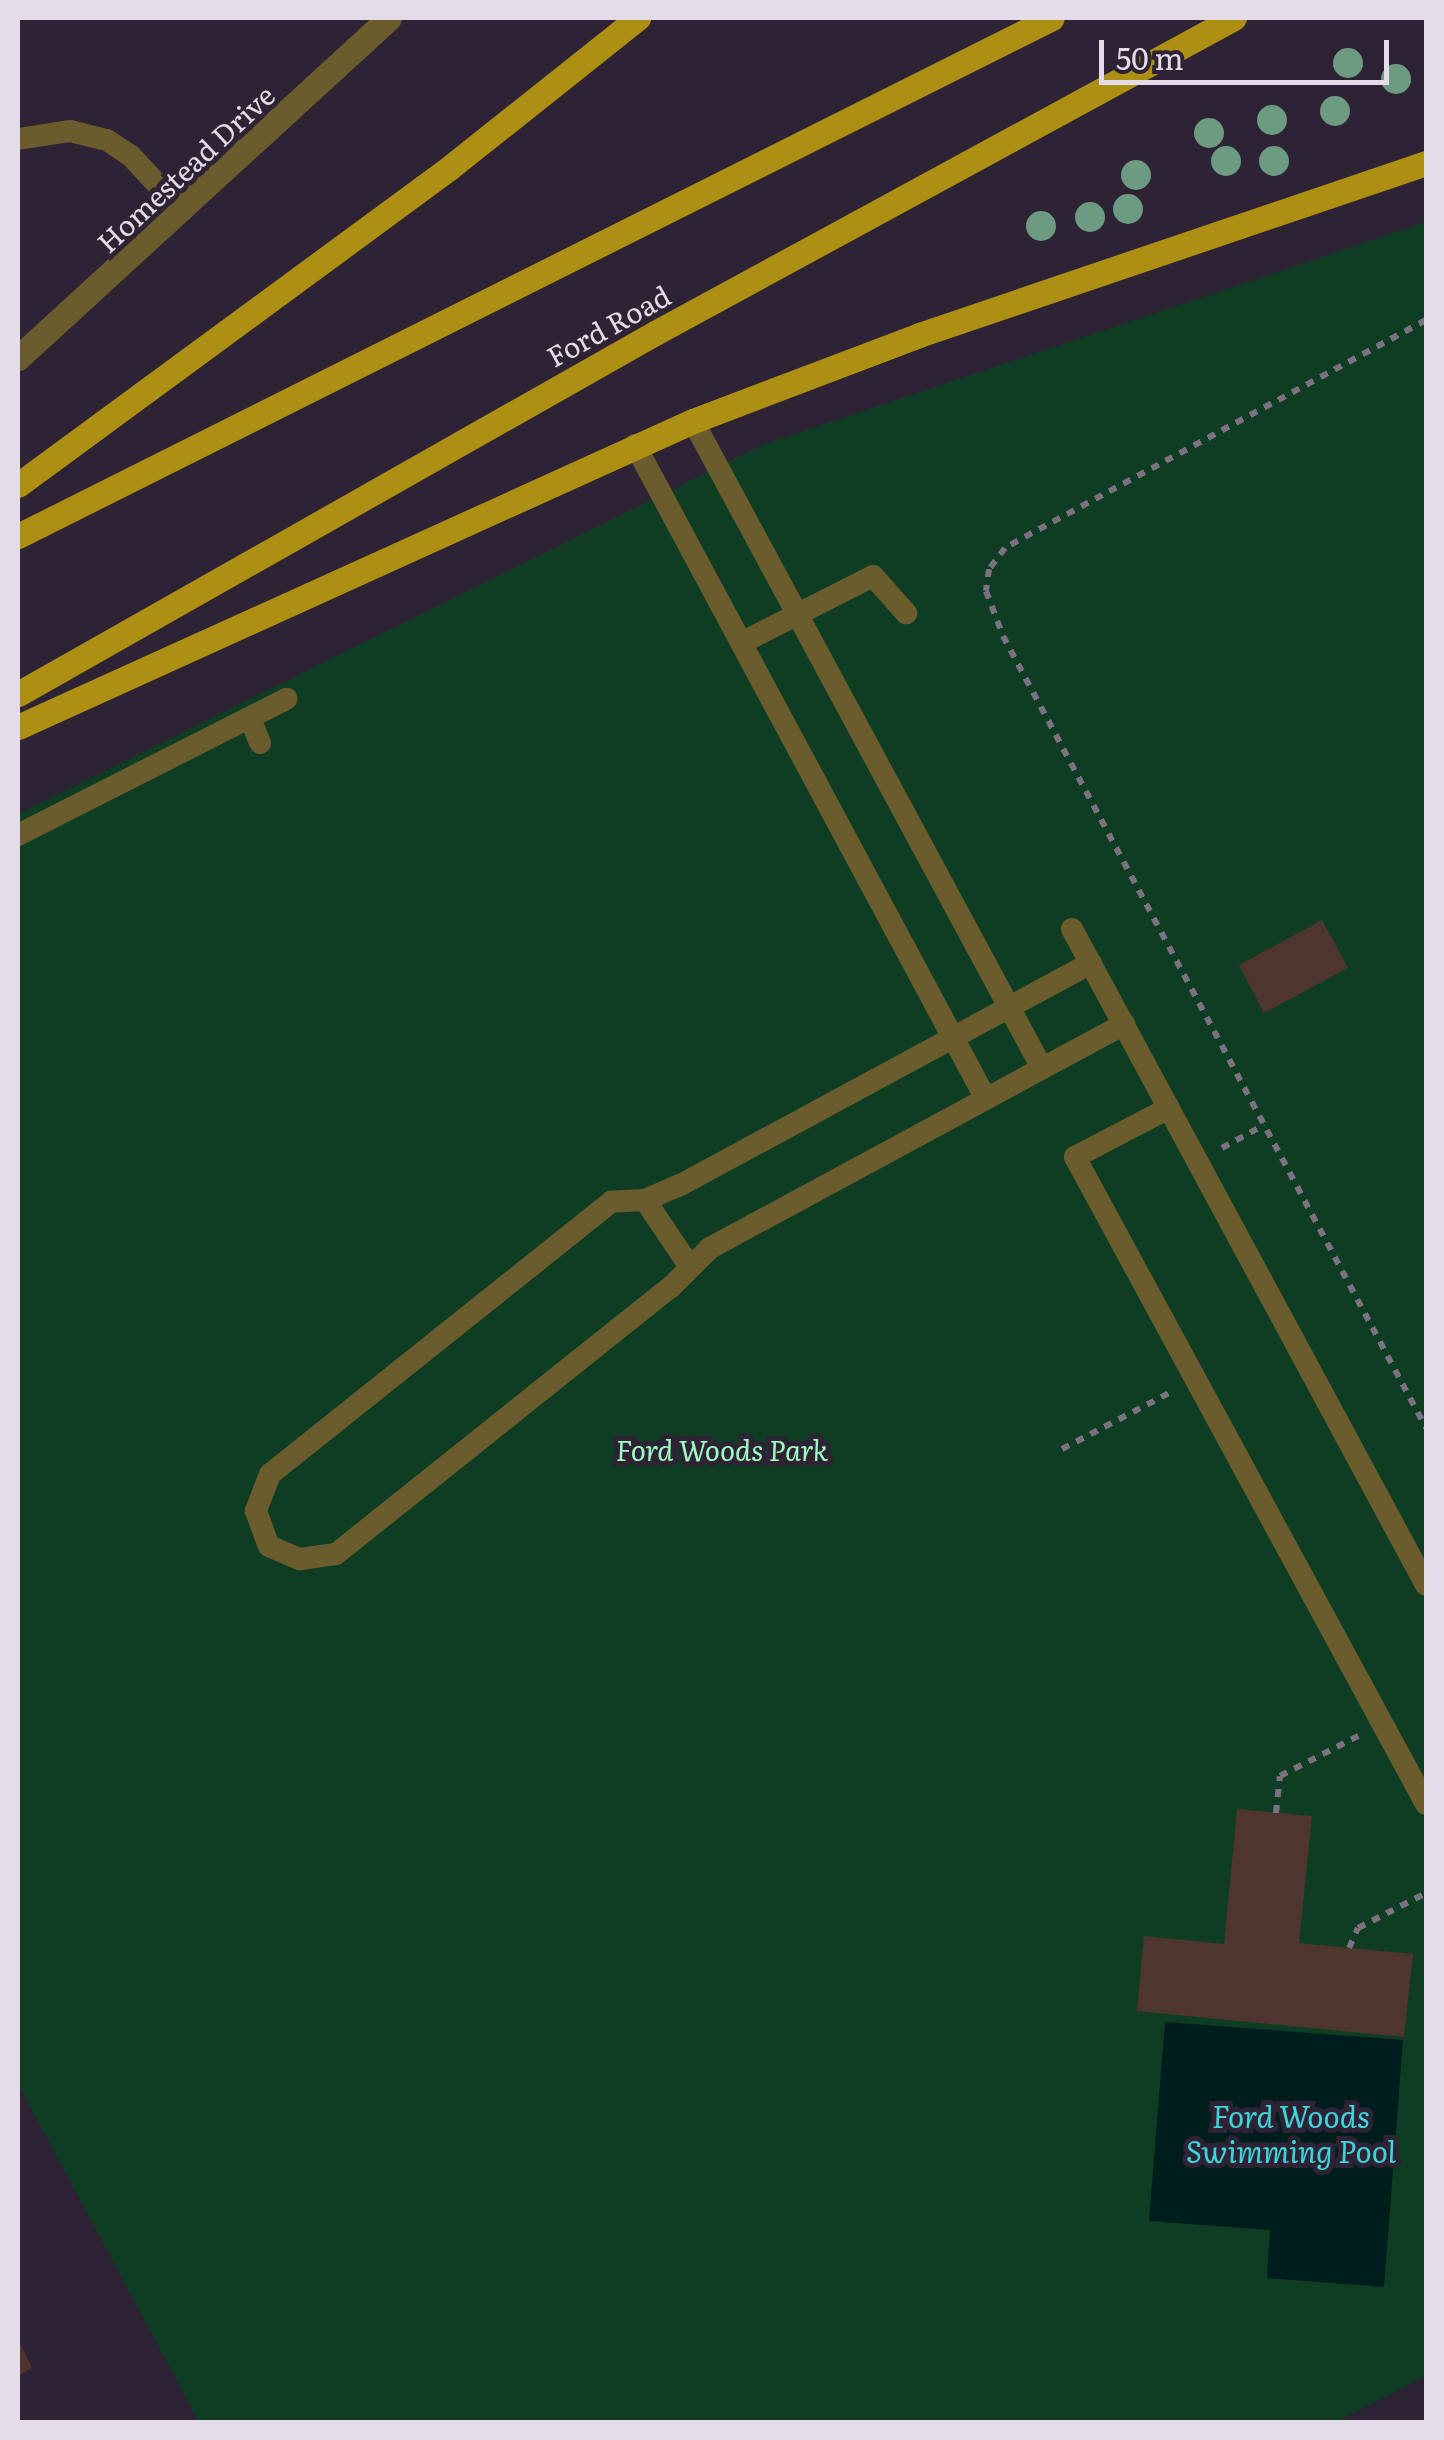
<!DOCTYPE html>
<html>
<head>
<meta charset="utf-8">
<style>
	body { margin:0 }
	#map { position:relative; width:1444px; height:2440px; overflow:hidden; background:#2e2335; font-family:Literata,serif }
	div>[style] { position:absolute }
	[style*='--x'] { left:calc(var(--x)*1px); top:calc(var(--y)*1px); width:calc(var(--w)*1px); rotate:calc(var(--a)*1deg) }
	.green>* { inset:0; background:#0f3d24 }
	.water>* { inset:0; background:#001d1e }
	.building>* { inset:0; background:#4e352d }
	.path>* { height:6px; margin-top:-3px; transform-origin:0; background:repeating-linear-gradient(90deg,#7b7181 0 8px,transparent 0 16px) }
	.service>* { height:22px; margin:-11px; padding:0 11px; transform-origin:11px; border-radius:11px; background:#6a5c2c }
	.minor>* { height:25px; margin:-12.5px; padding:0 12.5px; transform-origin:12.5px; border-radius:12.5px; background:#6a5c2c }
	.primary>* { height:25px; margin:-12.5px; padding:0 12.5px; transform-origin:12.5px; border-radius:12.5px; background:#ac8f13 }
	.trees>* { width:30px; height:30px; margin:-15px; border-radius:50%; background:#6c9b81 }
	span { translate:-50% -50%; white-space:nowrap; text-align:center; line-height:1.15; -webkit-text-stroke:10px #2e2335; paint-order:stroke }
	.street-label { font-size:28px; color:#e4dce9 }
	.park-label { font-size:28px; color:#9efdc0; font-style:italic }
	.water-label { font-size:30px; color:#3cd6db; font-style:italic }
	.frame { position:absolute; inset:0; border:20px solid #e4dce9; pointer-events:none }
	.scale { position:absolute; left:1099px; top:40px; width:290px; height:45px; box-sizing:border-box; border:5px solid #e4dce9; border-top:0; padding-left:12px; font-size:30px; line-height:35px; white-space:nowrap; color:#e4dce9; -webkit-text-stroke:8px #2e2335; paint-order:stroke }
</style>
</head>
<body>
<div id="map">
	<div class="green">
		<i style="clip-path:polygon(1426px 222px,1426px 2376px,1336px 2422px,199px 2422px,18px 2084px,18px 814px,762px 445px)"></i>
	</div>
	<div class="water">
		<i style="clip-path:polygon(1165px 2022px,1403px 2040px,1384px 2287px,1267px 2278px,1270px 2230px,1149px 2221px)"></i>
	</div>
	<div class="building">
		<i style="clip-path:polygon(1322px 920px,1348px 968px,1264px 1013px,1239px 965px)"></i>
		<i style="clip-path:polygon(1237px 1809px,1312px 1816px,1299px 1943px,1413px 1954px,1404px 2037px,1137px 2011px,1144px 1936px,1224px 1944px)"></i>
		<i style="clip-path:polygon(18px 2338px,32px 2368px,18px 2376px)"></i>
	</div>
	<div class="path">
		<i style="--x:1426;--y:320;--w:479;--a:151.6"></i>
		<i style="--x:1005;--y:548;--w:26;--a:127"></i>
		<i style="--x:989;--y:569;--w:22;--a:98"></i>
		<i style="--x:986;--y:591;--w:48;--a:69.3"></i>
		<i style="--x:1003;--y:636;--w:898;--a:61.89"></i>
		<i style="--x:1222;--y:1148;--w:48;--a:-28.7"></i>
		<i style="--x:1062;--y:1449;--w:125;--a:-27.6"></i>
		<i style="--x:1276;--y:1813;--w:37;--a:-84"></i>
		<i style="--x:1280;--y:1776;--w:88;--a:-27.1"></i>
		<i style="--x:1349;--y:1948;--w:22;--a:-66"></i>
		<i style="--x:1358;--y:1928;--w:76;--a:-27.2"></i>
	</div>
	<div class="service">
		<i style="--x:18;--y:139;--w:53;--a:-8.7"></i>
		<i style="--x:70;--y:131;--w:38;--a:14"></i>
		<i style="--x:107;--y:140;--w:29;--a:34"></i>
		<i style="--x:131;--y:156;--w:75;--a:47.2"></i>
		<i style="--x:693;--y:421;--w:735;--a:61.66"></i>
		<i style="--x:635;--y:445;--w:742;--a:61.78"></i>
		<i style="--x:741;--y:643;--w:148;--a:-26.9"></i>
		<i style="--x:873;--y:576;--w:50;--a:48.3"></i>
		<i style="--x:250;--y:719;--w:26;--a:67"></i>
		<i style="--x:18;--y:835;--w:301;--a:-26.9"></i>
		<i style="--x:1072;--y:929;--w:745;--a:61.65"></i>
		<i style="--x:1091;--y:963;--w:467;--a:151.6"></i>
		<i style="--x:680;--y:1185;--w:38;--a:157"></i>
		<i style="--x:645;--y:1200;--w:34;--a:177"></i>
		<i style="--x:611;--y:1202;--w:436;--a:141.4"></i>
		<i style="--x:270;--y:1474;--w:40;--a:111"></i>
		<i style="--x:256;--y:1511;--w:37;--a:70"></i>
		<i style="--x:269;--y:1546;--w:34;--a:23"></i>
		<i style="--x:300;--y:1559;--w:36;--a:-8"></i>
		<i style="--x:336;--y:1554;--w:428;--a:-38.6"></i>
		<i style="--x:671;--y:1287;--w:55;--a:-45"></i>
		<i style="--x:710;--y:1248;--w:471;--a:-28.4"></i>
		<i style="--x:1169;--y:1108;--w:106;--a:152.5"></i>
		<i style="--x:1075;--y:1157;--w:736;--a:61.52"></i>
		<i style="--x:645;--y:1200;--w:77;--a:56.1"></i>
	</div>
	<div class="minor">
		<i style="--x:18;--y:358;--w:503;--a:-42.5"></i>
	</div>
	<div class="primary">
		<i style="--x:18;--y:485;--w:534;--a:-36.31"></i>
		<i style="--x:448;--y:169;--w:243;--a:-38.5"></i>
		<i style="--x:18;--y:536;--w:1156;--a:-26.61"></i>
		<i style="--x:18;--y:694;--w:732;--a:-29.54"></i>
		<i style="--x:655;--y:333;--w:659;--a:-28.55"></i>
		<i style="--x:18;--y:727;--w:741;--a:-24.39"></i>
		<i style="--x:693;--y:421;--w:242;--a:-20.8"></i>
		<i style="--x:919;--y:335;--w:535;--a:-18.74"></i>
	</div>
	<div class="trees">
		<i style="left:1348px;top:63px"></i>
		<i style="left:1396px;top:79px"></i>
		<i style="left:1335px;top:111px"></i>
		<i style="left:1272px;top:120px"></i>
		<i style="left:1209px;top:133px"></i>
		<i style="left:1226px;top:161px"></i>
		<i style="left:1274px;top:161px"></i>
		<i style="left:1136px;top:175px"></i>
		<i style="left:1128px;top:209px"></i>
		<i style="left:1090px;top:217px"></i>
		<i style="left:1041px;top:226px"></i>
	</div>
	<div class="street-label">
		<span style="left:185px;top:168px;rotate:-43deg">Homestead Drive</span>
		<span style="left:608px;top:325px;rotate:-29deg">Ford Road</span>
	</div>
	<div class="park-label">
		<span style="left:722px;top:1449px">Ford Woods Park</span>
	</div>
	<div class="water-label">
		<span style="left:1291px;top:2132px">Ford Woods<br>Swimming Pool</span>
	</div>
	<div class="frame"></div>
	<div class="scale">50 m</div>
</div>
</body>
</html>
